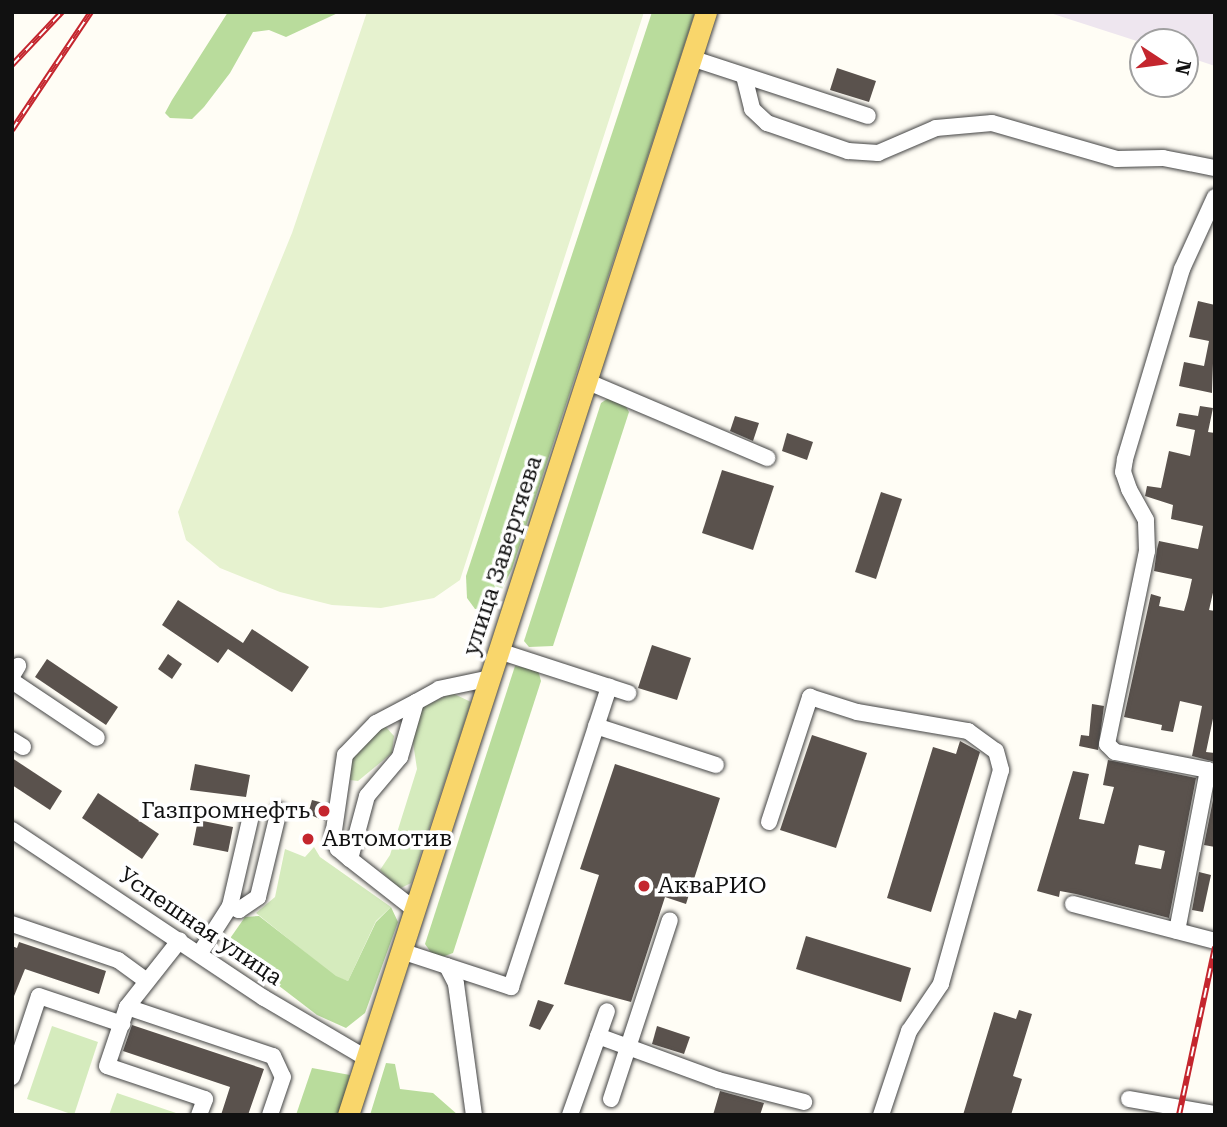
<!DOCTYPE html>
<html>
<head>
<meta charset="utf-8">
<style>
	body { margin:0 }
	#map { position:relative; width:1227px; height:1127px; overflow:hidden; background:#fffdf5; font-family:"Roboto Serif",serif }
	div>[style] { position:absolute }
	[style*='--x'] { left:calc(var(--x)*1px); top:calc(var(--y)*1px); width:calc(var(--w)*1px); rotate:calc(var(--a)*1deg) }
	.industrial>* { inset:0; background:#eee6ef }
	.green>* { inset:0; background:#d5ebbd }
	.forest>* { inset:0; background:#b9dc9c }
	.pitch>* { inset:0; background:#e6f2cf }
	.building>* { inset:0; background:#5a524d }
	.roads { filter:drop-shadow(0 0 2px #444) drop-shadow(0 0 2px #444) }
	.minor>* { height:16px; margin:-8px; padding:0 8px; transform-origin:8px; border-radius:8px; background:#fff }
	.major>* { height:21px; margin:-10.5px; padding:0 10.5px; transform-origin:10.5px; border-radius:10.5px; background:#f9d66b }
	.rail>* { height:6px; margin-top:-3px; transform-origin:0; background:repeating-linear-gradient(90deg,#fff 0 10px,#c4262e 0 20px); box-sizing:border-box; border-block:2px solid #c4262e }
	.dots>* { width:19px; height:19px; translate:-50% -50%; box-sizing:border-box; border:4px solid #fff; border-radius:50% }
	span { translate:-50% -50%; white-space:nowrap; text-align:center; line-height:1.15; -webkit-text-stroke:7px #fff; paint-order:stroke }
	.street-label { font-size:23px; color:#111 }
	.poi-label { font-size:23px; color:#111 }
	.right { translate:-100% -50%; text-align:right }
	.left { translate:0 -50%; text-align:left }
	.frame { position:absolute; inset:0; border:14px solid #111; pointer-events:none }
	.north { position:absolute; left:1129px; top:28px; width:70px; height:70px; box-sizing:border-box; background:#fff; border:2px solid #a0a0a0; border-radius:50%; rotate:103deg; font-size:19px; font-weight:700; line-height:28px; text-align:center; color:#111 }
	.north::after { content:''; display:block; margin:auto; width:24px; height:32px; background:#c4262e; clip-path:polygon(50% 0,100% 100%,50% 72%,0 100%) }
</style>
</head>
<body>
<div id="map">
	<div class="industrial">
		<i style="clip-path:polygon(1047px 12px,1215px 12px,1215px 66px,1185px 56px,1185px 42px,1143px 43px)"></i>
	</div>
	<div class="green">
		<i style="clip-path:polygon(452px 693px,471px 702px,411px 883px,399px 889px,380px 870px,390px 855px,417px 769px,412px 736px,421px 708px)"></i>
		<i style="clip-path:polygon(385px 726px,394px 736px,392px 753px,358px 781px,350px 780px,353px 748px)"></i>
		<i style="clip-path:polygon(314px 847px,320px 857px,391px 907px,376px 921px,348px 981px,336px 977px,256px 913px,275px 897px,285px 849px,305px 857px)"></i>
		<i style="clip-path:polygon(52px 1026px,98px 1042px,74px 1115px,27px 1099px)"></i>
		<i style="clip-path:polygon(117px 1093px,176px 1113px,176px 1115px,109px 1115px)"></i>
	</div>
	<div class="forest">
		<i style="clip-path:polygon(228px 12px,340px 12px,286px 37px,269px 30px,253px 32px,230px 73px,204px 107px,192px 119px,170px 118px,165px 113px,172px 100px)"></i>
		<i style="clip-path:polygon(652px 12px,695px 12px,512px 569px,493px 608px,475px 609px,467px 598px,466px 576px)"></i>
		<i style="clip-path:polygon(610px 397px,623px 402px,629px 412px,553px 646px,529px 647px,524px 641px,601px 403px)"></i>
		<i style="clip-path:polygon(515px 666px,538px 670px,541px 681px,453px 953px,442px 957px,432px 954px,425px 944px)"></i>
		<i style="clip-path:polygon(391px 907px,398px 922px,365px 1013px,346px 1028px,317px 1015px,232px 950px,231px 937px,245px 917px,259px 916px,336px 976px,348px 981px,376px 922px)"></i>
		<i style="clip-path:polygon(386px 1063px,395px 1064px,400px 1089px,433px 1093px,458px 1115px,370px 1115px)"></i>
		<i style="clip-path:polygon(312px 1068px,350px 1075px,338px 1115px,296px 1115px)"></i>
	</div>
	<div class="pitch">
		<i style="clip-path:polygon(367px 12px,644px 12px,460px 580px,434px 598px,381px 608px,332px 605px,280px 592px,220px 568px,186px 540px,178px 512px,292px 233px)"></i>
	</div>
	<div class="building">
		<i style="clip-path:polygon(837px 68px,876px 81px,869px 102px,830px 90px)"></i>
		<i style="clip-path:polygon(1198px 301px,1215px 305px,1212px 393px,1179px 386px,1184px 362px,1204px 366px,1209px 341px,1189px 337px)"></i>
		<i style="clip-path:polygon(1200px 406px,1213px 408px,1208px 432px,1215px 433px,1215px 584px,1209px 610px,1215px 611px,1215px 709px,1206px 752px,1215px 753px,1215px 762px,1192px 756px,1202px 706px,1180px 701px,1173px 732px,1161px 730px,1162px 725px,1124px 717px,1151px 594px,1161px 597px,1159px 606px,1184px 611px,1188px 597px,1192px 579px,1154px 571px,1157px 549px,1159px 541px,1198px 549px,1203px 526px,1171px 519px,1173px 505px,1145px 496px,1147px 486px,1161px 488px,1169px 451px,1190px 456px,1195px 430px,1176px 426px,1179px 413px,1198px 416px)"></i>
		<i style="clip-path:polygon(735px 416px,759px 423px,753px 441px,730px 431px)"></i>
		<i style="clip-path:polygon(787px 433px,813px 442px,807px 460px,782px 451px)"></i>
		<i style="clip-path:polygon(722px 470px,774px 486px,753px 550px,702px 533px)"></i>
		<i style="clip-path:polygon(881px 492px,902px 499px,876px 579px,855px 572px)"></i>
		<i style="clip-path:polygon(178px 600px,243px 643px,252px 629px,309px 667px,292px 692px,228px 649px,218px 663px,162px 625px)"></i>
		<i style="clip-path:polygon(652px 645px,691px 658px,677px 700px,638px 688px)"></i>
		<i style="clip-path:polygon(168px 654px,182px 664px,172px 679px,158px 669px)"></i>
		<i style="clip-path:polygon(47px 659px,118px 707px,106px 725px,35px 677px)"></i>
		<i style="clip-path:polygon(1092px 704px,1104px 706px,1098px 750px,1079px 746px,1081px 735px,1089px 736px)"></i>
		<i style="clip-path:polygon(812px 735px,867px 753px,836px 848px,780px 830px)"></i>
		<i style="clip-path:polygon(960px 741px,980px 752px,931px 912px,887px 898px,933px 747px,956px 754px)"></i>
		<i style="clip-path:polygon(12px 758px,62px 791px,50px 810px,12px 785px)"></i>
		<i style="clip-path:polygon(evenodd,1108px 760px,1196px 778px,1169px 918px,1076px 894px,1060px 891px,1059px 897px,1037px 891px,1073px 771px,1089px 774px,1079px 819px,1104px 824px,1114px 787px,1103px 785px,1108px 760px,1139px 845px,1165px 851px,1161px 869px,1135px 864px,1139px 845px)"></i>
		<i style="clip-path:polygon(195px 764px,250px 775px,246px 797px,190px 790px)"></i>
		<i style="clip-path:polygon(615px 764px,720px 798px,686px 904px,665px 897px,631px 1002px,564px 984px,599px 875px,580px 869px)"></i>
		<i style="clip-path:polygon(1215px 790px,1215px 847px,1204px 845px)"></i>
		<i style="clip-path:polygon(98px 793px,159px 834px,142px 859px,82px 818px)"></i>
		<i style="clip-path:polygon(312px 800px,327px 804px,325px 821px,308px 814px)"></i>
		<i style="clip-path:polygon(198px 820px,233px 827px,228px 852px,193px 845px)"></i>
		<i style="clip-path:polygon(1199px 872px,1211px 875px,1203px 912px,1192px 910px)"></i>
		<i style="clip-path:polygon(806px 936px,911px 968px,901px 1002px,796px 969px)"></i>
		<i style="clip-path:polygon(19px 942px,106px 971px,99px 994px,25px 969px,12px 1001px,12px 946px,17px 948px)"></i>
		<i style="clip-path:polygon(538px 1000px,554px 1005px,540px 1030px,529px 1026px)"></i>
		<i style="clip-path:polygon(1019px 1010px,1032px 1014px,1013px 1076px,1022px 1079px,1011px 1115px,963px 1115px,994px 1012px,1016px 1019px)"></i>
		<i style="clip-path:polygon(132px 1025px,264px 1069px,248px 1115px,221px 1115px,230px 1087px,123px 1051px)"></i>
		<i style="clip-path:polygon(657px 1026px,690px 1037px,684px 1054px,652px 1044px)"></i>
		<i style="clip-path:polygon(720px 1091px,764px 1103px,760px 1115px,713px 1115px)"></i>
	</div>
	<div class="roads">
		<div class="minor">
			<i style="--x:691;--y:58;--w:186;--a:18.1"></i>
			<i style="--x:744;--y:76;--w:34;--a:76"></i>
			<i style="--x:752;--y:109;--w:21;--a:43"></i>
			<i style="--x:767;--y:123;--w:86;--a:19.1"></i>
			<i style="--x:848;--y:151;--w:30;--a:4"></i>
			<i style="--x:878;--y:153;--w:63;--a:-23.3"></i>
			<i style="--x:936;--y:128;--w:56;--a:-5.1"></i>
			<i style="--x:992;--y:123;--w:130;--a:16.1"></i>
			<i style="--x:1117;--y:159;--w:46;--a:-1.2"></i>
			<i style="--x:1163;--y:158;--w:53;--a:10.9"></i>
			<i style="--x:586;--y:381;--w:197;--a:23"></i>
			<i style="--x:499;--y:651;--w:136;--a:18"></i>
			<i style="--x:12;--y:676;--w:12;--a:-59"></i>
			<i style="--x:12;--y:681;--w:102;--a:33.8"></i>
			<i style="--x:596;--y:726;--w:126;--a:18"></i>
			<i style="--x:12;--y:740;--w:13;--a:32"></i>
			<i style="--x:769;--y:822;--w:132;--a:-71.8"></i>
			<i style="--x:810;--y:697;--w:49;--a:17.7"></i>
			<i style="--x:857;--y:712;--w:113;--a:9.7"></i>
			<i style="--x:968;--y:731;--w:34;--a:36"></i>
			<i style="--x:996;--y:751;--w:20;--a:75"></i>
			<i style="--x:1001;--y:770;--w:222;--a:105.7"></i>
			<i style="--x:941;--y:984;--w:57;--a:124.2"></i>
			<i style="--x:909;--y:1031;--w:89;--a:108.4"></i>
			<i style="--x:12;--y:830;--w:303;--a:33.7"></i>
			<i style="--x:264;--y:998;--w:118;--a:30.5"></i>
			<i style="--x:350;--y:859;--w:16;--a:-140"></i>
			<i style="--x:338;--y:849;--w:13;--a:-113"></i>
			<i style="--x:333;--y:837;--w:83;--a:-81.7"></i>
			<i style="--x:345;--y:755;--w:45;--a:-45.9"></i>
			<i style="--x:376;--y:723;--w:45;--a:-27.7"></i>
			<i style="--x:1073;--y:904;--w:147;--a:14.6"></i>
			<i style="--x:230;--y:906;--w:10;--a:24"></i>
			<i style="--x:239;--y:910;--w:23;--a:-34"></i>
			<i style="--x:258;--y:897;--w:89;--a:-76.4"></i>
			<i style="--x:415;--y:910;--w:83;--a:-141.9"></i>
			<i style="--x:350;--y:859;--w:65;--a:-74.9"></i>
			<i style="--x:367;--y:796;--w:51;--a:-49.8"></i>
			<i style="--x:400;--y:757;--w:57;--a:-73.8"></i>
			<i style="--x:416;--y:702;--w:26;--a:-29"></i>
			<i style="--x:439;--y:689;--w:53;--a:-11.9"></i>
			<i style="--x:12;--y:924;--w:112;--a:18.8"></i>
			<i style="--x:118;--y:960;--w:36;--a:36"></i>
			<i style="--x:1177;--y:931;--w:164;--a:-79.1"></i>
			<i style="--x:1208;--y:770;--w:95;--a:-169"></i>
			<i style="--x:1115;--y:752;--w:11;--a:-135"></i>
			<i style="--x:1107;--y:744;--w:197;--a:-78.3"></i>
			<i style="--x:1147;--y:551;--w:31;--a:-92"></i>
			<i style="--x:1146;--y:520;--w:35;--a:-119"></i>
			<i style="--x:1129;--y:489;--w:18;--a:-109"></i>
			<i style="--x:1123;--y:472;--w:13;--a:-81"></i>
			<i style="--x:1125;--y:459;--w:198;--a:-73.3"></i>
			<i style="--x:1182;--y:269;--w:79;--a:-65.4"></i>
			<i style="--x:401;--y:951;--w:116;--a:18.1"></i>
			<i style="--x:511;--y:987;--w:316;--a:-71.9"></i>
			<i style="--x:200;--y:953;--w:56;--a:-57.4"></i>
			<i style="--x:230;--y:906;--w:88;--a:-76.9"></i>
			<i style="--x:447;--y:966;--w:20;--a:63"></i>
			<i style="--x:456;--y:984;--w:132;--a:82.2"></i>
			<i style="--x:127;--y:1007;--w:85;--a:-51.7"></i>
			<i style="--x:598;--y:1036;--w:128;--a:20.1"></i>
			<i style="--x:718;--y:1080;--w:89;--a:14.3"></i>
			<i style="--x:12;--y:1077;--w:85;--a:-71.6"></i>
			<i style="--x:39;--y:996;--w:88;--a:18.6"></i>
			<i style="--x:611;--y:1099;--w:188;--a:-71.8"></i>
			<i style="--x:1129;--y:1099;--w:87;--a:9.9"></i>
			<i style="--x:199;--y:1115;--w:17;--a:-69"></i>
			<i style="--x:205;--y:1099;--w:103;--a:-161.4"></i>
			<i style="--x:107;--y:1066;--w:62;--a:-71.3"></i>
			<i style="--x:127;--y:1007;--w:154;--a:18.6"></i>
			<i style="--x:273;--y:1056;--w:23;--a:65"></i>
			<i style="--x:283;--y:1077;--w:40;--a:108.9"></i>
			<i style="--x:570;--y:1115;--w:110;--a:-70.4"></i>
		</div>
		<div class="major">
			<i style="--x:348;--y:1115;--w:1160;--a:-72.02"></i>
		</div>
	</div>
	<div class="rail">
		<i style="--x:12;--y:65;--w:73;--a:-46.7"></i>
		<i style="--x:12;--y:130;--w:142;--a:-56.2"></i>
		<i style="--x:1179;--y:1115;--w:172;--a:-77.9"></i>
	</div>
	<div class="dots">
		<i style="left:324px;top:811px;background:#c4262e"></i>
		<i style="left:308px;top:839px;background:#c4262e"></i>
		<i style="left:644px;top:886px;background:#c4262e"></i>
	</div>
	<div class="street-label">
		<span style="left:503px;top:556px;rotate:-72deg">улица Завертяева</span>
		<span style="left:200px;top:927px;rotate:34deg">Успешная улица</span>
	</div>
	<div class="poi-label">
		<span class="right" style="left:310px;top:811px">Газпромнефть</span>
		<span class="left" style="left:322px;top:839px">Автомотив</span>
		<span class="left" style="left:658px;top:886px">АкваРИО</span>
	</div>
	<div class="frame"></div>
	<div class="north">N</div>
</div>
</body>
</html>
